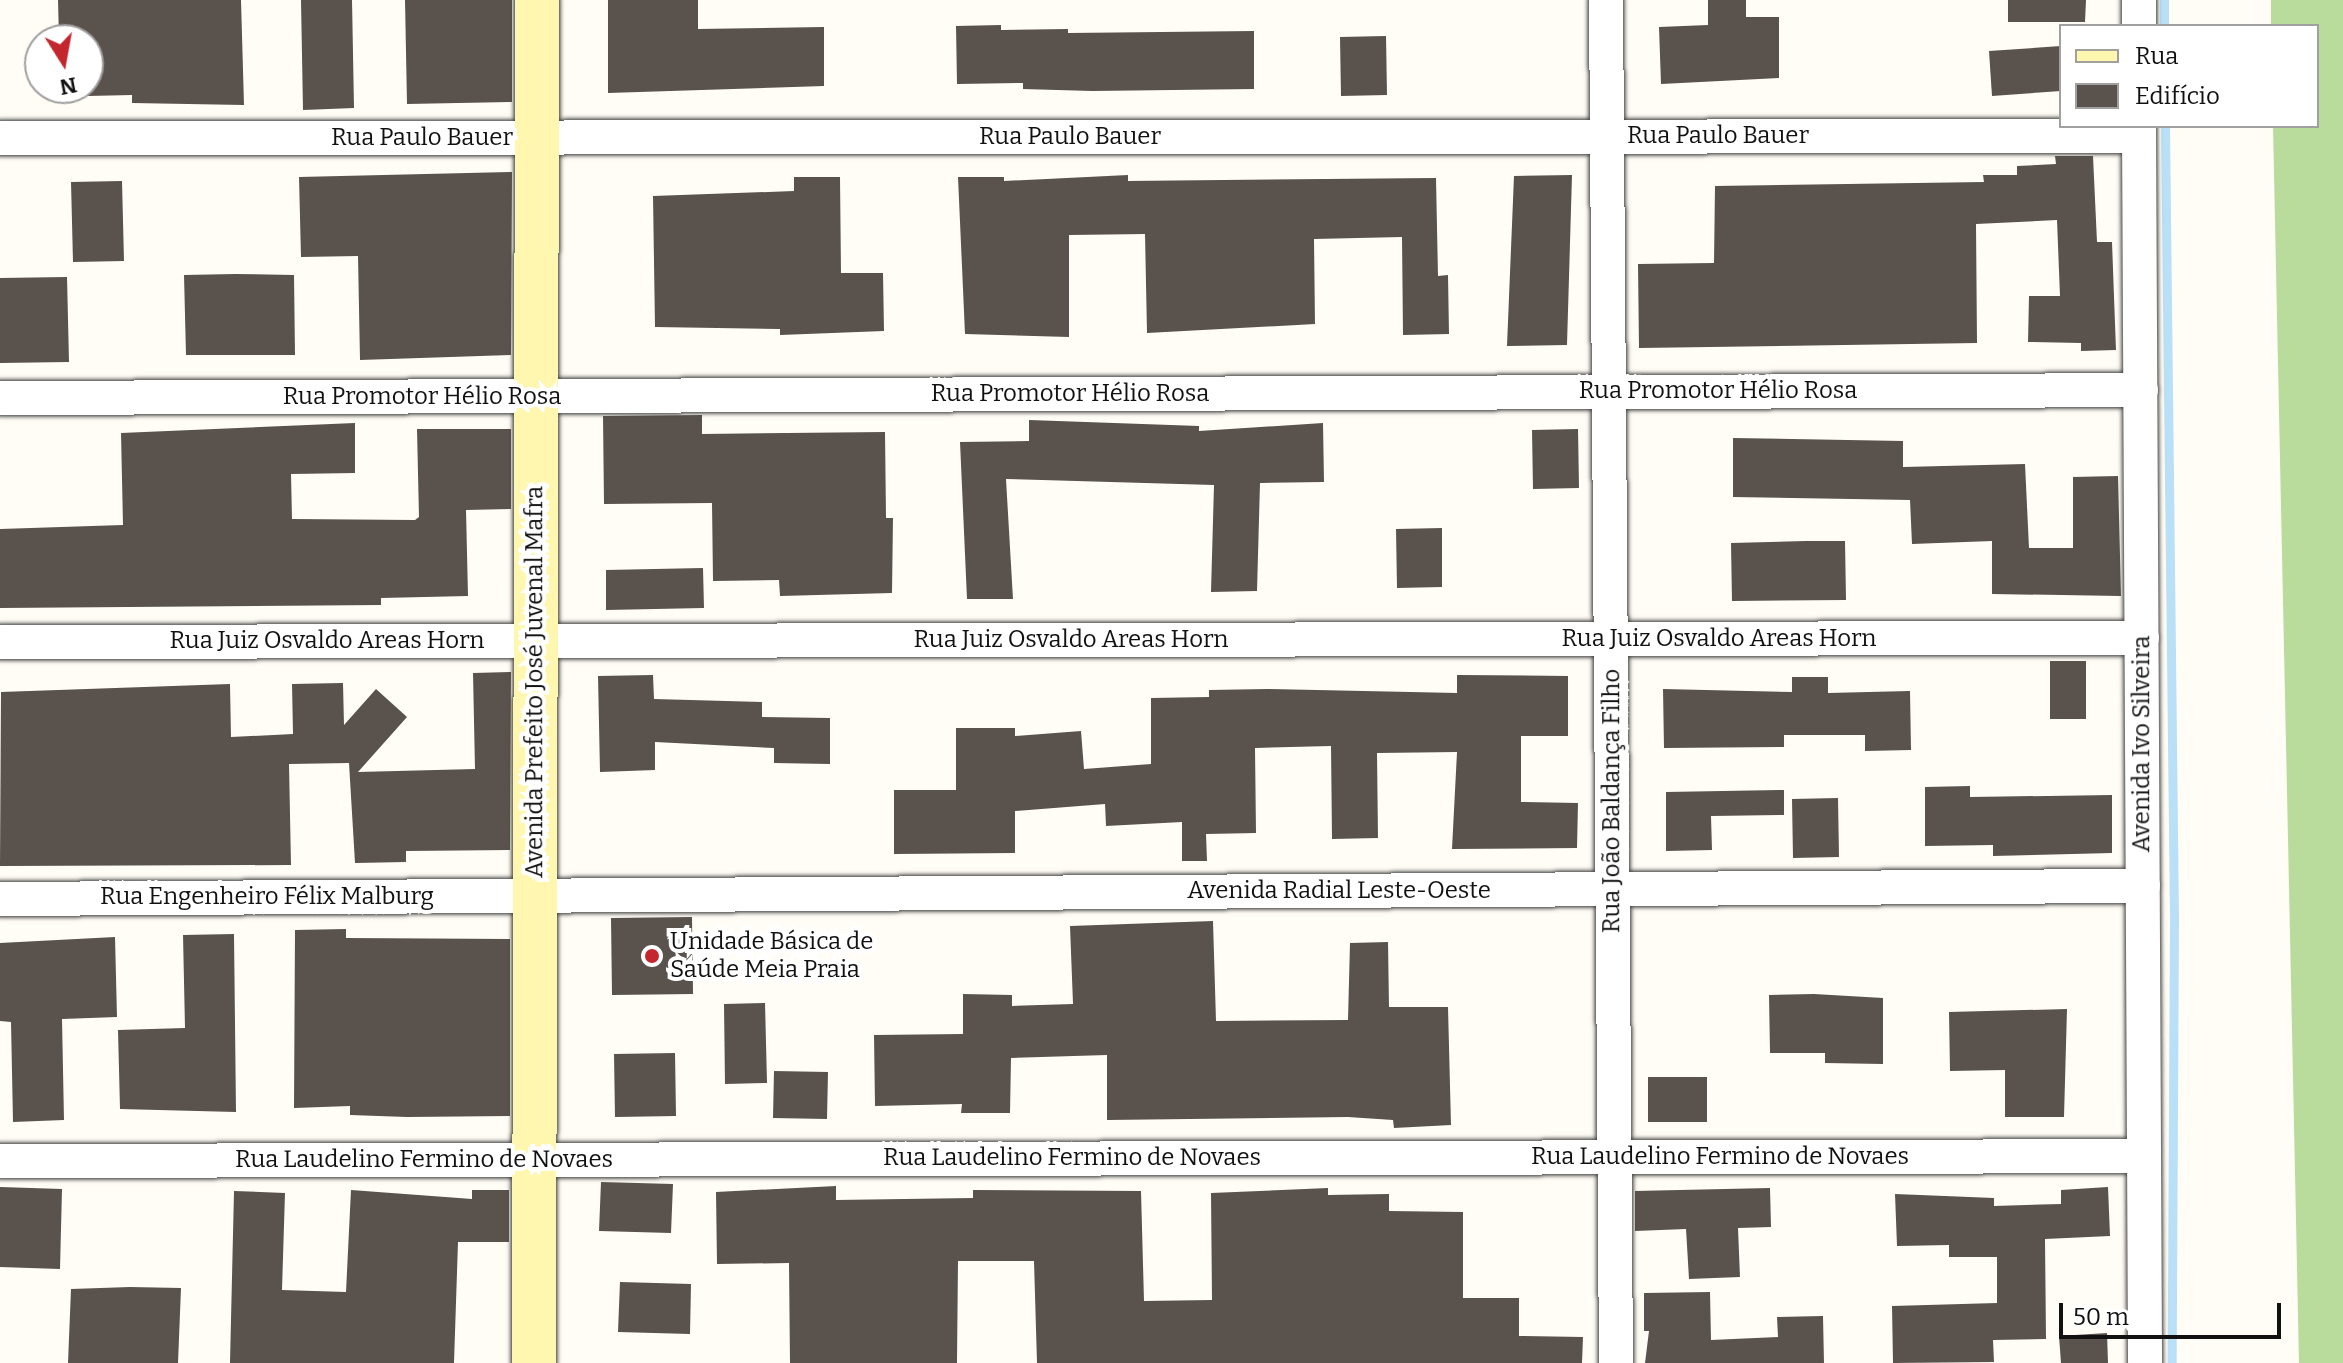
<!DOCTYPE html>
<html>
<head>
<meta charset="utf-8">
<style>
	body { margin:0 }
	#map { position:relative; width:2343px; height:1363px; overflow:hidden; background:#fffdf5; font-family:Bitter,serif }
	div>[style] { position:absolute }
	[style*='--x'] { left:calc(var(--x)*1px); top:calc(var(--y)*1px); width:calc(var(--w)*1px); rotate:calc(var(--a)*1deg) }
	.forest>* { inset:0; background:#b9dc9c }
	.stream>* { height:9px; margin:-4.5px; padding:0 4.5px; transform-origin:4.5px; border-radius:4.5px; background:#b9e0f7 }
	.building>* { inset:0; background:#5a524d }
	.roads { filter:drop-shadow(0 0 2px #444) drop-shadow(0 0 2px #444) }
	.minor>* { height:34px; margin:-17px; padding:0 17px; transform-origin:17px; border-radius:17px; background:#fff }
	.secondary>* { height:44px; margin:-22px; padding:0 22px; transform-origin:22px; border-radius:22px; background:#fff6b0 }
	.dots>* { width:22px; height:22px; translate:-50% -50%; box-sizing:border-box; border:4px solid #fff; border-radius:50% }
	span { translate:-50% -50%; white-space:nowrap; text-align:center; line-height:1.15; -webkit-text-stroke:8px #fff; paint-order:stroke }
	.street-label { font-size:24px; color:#111 }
	.poi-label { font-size:24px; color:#111 }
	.left { translate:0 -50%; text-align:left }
	.legend { position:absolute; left:2059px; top:24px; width:260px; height:104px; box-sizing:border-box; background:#fff; border:2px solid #a0a0a0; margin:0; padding:10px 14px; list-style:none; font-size:24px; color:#111 }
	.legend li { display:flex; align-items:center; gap:16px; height:40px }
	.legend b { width:40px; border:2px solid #a0a0a0 }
	.north { position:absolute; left:24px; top:24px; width:80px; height:80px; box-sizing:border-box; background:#fff; border:2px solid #a0a0a0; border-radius:50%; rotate:169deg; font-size:22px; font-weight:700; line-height:32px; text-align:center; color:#111 }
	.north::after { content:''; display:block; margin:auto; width:28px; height:36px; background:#c4262e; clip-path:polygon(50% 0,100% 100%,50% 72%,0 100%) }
	.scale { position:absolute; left:2059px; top:1303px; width:222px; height:36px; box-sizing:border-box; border:4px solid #111; border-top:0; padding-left:10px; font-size:24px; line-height:28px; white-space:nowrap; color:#111; -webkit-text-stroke:6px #fff; paint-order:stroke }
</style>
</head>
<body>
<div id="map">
	<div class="forest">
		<i style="clip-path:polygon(2271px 0,2343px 0,2343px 1363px,2299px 1363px,2273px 126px,2317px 126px,2317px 26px,2271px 26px)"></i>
	</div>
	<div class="stream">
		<i style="--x:2164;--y:0;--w:26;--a:90"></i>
		<i style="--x:2165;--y:126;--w:791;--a:89.35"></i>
		<i style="--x:2174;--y:917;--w:446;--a:90.3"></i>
	</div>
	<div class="building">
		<i style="clip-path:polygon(58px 0,241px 0,244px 105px,132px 103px,132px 95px,88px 96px,88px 40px,59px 40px)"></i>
		<i style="clip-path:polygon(301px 0,352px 0,354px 108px,303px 110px)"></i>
		<i style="clip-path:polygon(405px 0,512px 0,512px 102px,407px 104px)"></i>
		<i style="clip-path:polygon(608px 0,698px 0,698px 29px,824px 27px,824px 86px,608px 93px)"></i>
		<i style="clip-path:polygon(1708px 0,1746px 0,1746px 17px,1779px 17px,1779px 78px,1661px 84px,1659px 27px,1708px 25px)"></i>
		<i style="clip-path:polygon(2008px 0,2086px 0,2085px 22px,2008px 22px)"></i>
		<i style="clip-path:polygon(1001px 25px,1001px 30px,1068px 29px,1068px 33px,1254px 31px,1254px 89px,1092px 91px,1023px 89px,1023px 83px,957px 84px,956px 26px)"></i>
		<i style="clip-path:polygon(1386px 36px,1387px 95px,1341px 96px,1340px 37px)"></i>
		<i style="clip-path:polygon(2061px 46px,2061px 91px,1992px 96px,1989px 51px)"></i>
		<i style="clip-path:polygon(2055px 156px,2093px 156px,2097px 242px,2112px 242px,2116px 350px,2081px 351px,2081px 343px,2028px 342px,2029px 296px,2060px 296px,2057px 220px,1976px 224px,1977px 343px,1639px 348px,1638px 264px,1714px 263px,1715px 186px,1984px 182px,1983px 175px,2017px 175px,2017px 166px,2056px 164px)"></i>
		<i style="clip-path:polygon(512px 172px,511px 355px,360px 360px,358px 256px,301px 257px,299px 177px)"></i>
		<i style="clip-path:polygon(1128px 175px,1128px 181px,1436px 178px,1438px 276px,1448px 275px,1449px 334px,1403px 335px,1402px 237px,1314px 239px,1315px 324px,1147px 333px,1145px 234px,1069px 235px,1069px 337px,965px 334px,958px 177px,1004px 177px,1004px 181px)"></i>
		<i style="clip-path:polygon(1572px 175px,1567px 345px,1507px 346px,1514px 176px)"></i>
		<i style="clip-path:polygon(794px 177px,840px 177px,841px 273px,883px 273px,884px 331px,780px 335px,780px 329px,655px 327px,653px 196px,794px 191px)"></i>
		<i style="clip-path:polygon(122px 181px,124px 261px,73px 262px,71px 182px)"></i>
		<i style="clip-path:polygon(235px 274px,294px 275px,295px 355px,186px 355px,184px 275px)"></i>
		<i style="clip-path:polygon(67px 277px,69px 362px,0 363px,0 278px)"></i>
		<i style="clip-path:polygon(702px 415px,702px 434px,885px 432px,886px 518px,893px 518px,892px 593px,780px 596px,779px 580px,713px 581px,712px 503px,604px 504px,603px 416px)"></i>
		<i style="clip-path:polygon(1029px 420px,1199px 426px,1199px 431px,1323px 423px,1324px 482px,1260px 483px,1257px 591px,1211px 592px,1214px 485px,1006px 479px,1013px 599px,967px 599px,960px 442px,1029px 441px)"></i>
		<i style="clip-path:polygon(355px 423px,355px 473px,291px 474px,292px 519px,415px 520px,419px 517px,417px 429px,511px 429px,511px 509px,466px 510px,468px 596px,381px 598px,381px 605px,0 608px,0 529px,123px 525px,121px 433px)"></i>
		<i style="clip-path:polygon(1578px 429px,1579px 488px,1533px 489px,1532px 430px)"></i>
		<i style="clip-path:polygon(1733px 438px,1903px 441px,1903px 467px,2025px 464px,2029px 548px,2073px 548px,2073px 477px,2118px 476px,2121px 596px,1992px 594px,1992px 541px,1912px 544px,1910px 500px,1733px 497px)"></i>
		<i style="clip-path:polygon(1442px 528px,1442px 587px,1397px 588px,1396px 529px)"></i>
		<i style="clip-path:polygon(1806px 541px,1845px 541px,1846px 600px,1732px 601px,1731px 543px)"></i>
		<i style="clip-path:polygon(703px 568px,704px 608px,606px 610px,606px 570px)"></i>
		<i style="clip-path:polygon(2050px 661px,2086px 661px,2086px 719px,2050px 719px)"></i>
		<i style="clip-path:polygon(511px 672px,510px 850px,406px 851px,406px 862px,355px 863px,349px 763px,289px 764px,291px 865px,0 866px,1px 692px,230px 684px,231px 737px,293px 734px,292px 684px,343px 683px,344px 725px,376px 689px,407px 717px,358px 772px,475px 769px,473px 673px)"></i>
		<i style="clip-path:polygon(653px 675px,654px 699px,762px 702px,762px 717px,830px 718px,830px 764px,774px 763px,774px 748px,655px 742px,655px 770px,600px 772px,598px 676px)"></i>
		<i style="clip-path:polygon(1457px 675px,1568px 676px,1568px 736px,1521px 736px,1521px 802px,1578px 803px,1577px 848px,1452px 849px,1457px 752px,1377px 753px,1378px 838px,1332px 839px,1331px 746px,1255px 748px,1256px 833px,1206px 834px,1207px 861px,1182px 861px,1182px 822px,1106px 826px,1105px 804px,1015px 811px,1015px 853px,894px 854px,894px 790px,956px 790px,956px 728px,1015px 728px,1015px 736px,1081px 731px,1084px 769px,1151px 764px,1151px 698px,1209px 697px,1209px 690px,1267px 689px,1457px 693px)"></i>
		<i style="clip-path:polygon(1792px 677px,1828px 677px,1828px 693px,1910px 691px,1911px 750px,1865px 751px,1865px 735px,1784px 735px,1784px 747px,1664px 748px,1663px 689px,1792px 692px)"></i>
		<i style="clip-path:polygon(1970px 786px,1970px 797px,2112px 795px,2112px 853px,1993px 856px,1993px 845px,1925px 846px,1925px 787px)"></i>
		<i style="clip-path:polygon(1784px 790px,1784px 815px,1711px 816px,1712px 850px,1666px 851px,1666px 792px)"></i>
		<i style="clip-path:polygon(1838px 798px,1839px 857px,1793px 858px,1792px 799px)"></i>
		<i style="clip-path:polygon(692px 917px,693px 994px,612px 995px,611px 918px)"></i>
		<i style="clip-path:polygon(1213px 921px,1216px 1021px,1348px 1020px,1350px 943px,1388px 942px,1389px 1007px,1448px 1007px,1451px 1125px,1394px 1128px,1393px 1120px,1348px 1117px,1107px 1120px,1107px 1055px,1011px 1058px,1010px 1113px,961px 1113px,962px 1104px,875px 1106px,874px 1035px,963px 1034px,963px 994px,1012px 995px,1012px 1006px,1073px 1004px,1070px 926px)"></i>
		<i style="clip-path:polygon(346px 929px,346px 938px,510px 939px,510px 1116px,407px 1117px,350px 1115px,350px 1106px,294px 1108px,295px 930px)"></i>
		<i style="clip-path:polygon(234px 934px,236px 1112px,120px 1109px,118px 1030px,185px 1028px,183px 935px)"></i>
		<i style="clip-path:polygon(115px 937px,117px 1017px,62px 1019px,64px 1120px,13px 1122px,11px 1022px,0 1021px,0 943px)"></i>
		<i style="clip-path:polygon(1814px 994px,1883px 998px,1883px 1064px,1825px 1063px,1825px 1053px,1770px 1053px,1769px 995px)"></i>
		<i style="clip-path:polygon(765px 1003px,767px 1083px,725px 1084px,724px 1004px)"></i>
		<i style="clip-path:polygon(2067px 1009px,2064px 1117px,2005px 1117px,2005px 1070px,1950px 1071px,1949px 1012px)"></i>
		<i style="clip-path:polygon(675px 1053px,676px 1116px,615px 1117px,614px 1054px)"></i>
		<i style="clip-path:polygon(774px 1071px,828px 1072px,827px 1119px,773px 1118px)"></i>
		<i style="clip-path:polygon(1648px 1077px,1707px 1077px,1707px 1122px,1648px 1122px)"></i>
		<i style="clip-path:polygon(601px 1182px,673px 1184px,671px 1233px,599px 1231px)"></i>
		<i style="clip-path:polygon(836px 1186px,836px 1200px,973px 1198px,973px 1190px,1141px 1191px,1144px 1301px,1212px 1300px,1211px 1193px,1328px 1188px,1328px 1195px,1389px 1194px,1389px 1211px,1463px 1212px,1463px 1298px,1519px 1298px,1519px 1336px,1583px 1337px,1582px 1363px,1037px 1363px,1034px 1261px,958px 1261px,957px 1363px,790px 1363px,789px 1263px,717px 1264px,716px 1192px)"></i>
		<i style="clip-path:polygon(0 1187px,62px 1189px,60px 1269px,0 1267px)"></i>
		<i style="clip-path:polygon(2108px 1187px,2110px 1236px,2045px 1239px,2046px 1339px,1993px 1340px,1994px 1362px,1893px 1363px,1892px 1306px,1997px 1303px,1997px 1257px,1949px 1257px,1949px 1245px,1897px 1246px,1895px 1194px,1994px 1198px,1994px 1206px,2061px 1204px,2061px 1190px)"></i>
		<i style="clip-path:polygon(1770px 1188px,1771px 1227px,1738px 1228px,1740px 1277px,1689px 1279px,1686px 1229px,1635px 1231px,1635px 1191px)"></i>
		<i style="clip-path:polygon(351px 1190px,472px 1199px,472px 1190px,509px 1190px,509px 1242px,458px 1242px,454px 1363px,230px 1363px,234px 1191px,285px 1193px,282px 1290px,346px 1292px)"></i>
		<i style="clip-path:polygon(620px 1282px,691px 1284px,690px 1334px,618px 1332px)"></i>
		<i style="clip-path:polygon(130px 1287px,181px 1288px,178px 1363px,68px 1363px,71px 1289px)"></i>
		<i style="clip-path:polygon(1710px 1292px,1711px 1340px,1778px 1337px,1777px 1317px,1823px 1316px,1824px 1363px,1645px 1363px,1649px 1331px,1644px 1331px,1644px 1293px)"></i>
		<i style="clip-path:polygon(2107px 1333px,2108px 1363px,2061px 1363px,2059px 1336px)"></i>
	</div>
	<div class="roads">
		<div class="minor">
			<i style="--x:1606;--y:0;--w:1363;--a:89.58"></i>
			<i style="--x:2139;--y:0;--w:26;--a:90"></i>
			<i style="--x:2139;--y:126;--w:1237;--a:89.72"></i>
			<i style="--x:0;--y:138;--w:2139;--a:-0.05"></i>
			<i style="--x:0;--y:398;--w:2141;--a:-0.21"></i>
			<i style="--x:0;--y:642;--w:2142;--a:-0.11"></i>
			<i style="--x:0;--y:899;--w:2143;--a:-0.35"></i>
			<i style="--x:0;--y:1161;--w:2144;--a:-0.13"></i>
		</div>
		<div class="secondary">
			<i style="--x:534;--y:1363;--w:1363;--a:-89.87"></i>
		</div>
	</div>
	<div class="dots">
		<i style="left:652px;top:956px;background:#c4262e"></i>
	</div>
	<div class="street-label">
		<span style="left:1718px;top:136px">Rua Paulo Bauer</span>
		<span style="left:1070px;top:137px">Rua Paulo Bauer</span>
		<span style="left:422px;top:138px">Rua Paulo Bauer</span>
		<span style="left:1718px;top:391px">Rua Promotor Hélio Rosa</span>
		<span style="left:1070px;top:394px">Rua Promotor Hélio Rosa</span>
		<span style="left:422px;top:397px">Rua Promotor Hélio Rosa</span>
		<span style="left:1719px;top:639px">Rua Juiz Osvaldo Areas Horn</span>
		<span style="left:1071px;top:640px">Rua Juiz Osvaldo Areas Horn</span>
		<span style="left:327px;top:641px">Rua Juiz Osvaldo Areas Horn</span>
		<span style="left:535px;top:682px;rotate:-90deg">Avenida Prefeito José Juvenal Mafra</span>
		<span style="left:2142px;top:744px;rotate:-90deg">Avenida Ivo Silveira</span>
		<span style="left:1612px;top:801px;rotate:-90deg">Rua João Baldança Filho</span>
		<span style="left:1339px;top:891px">Avenida Radial Leste-Oeste</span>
		<span style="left:267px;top:897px">Rua Engenheiro Félix Malburg</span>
		<span style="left:1720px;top:1157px">Rua Laudelino Fermino de Novaes</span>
		<span style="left:1072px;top:1158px">Rua Laudelino Fermino de Novaes</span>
		<span style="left:424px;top:1160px">Rua Laudelino Fermino de Novaes</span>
	</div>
	<div class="poi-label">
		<span class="left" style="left:670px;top:956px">Unidade Básica de<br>Saúde Meia Praia</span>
	</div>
	<ul class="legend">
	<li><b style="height:10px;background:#fff6b0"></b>Rua</li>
	<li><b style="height:22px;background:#5a524d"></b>Edifício</li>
	</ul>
	<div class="north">N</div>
	<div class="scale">50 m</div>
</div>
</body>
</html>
